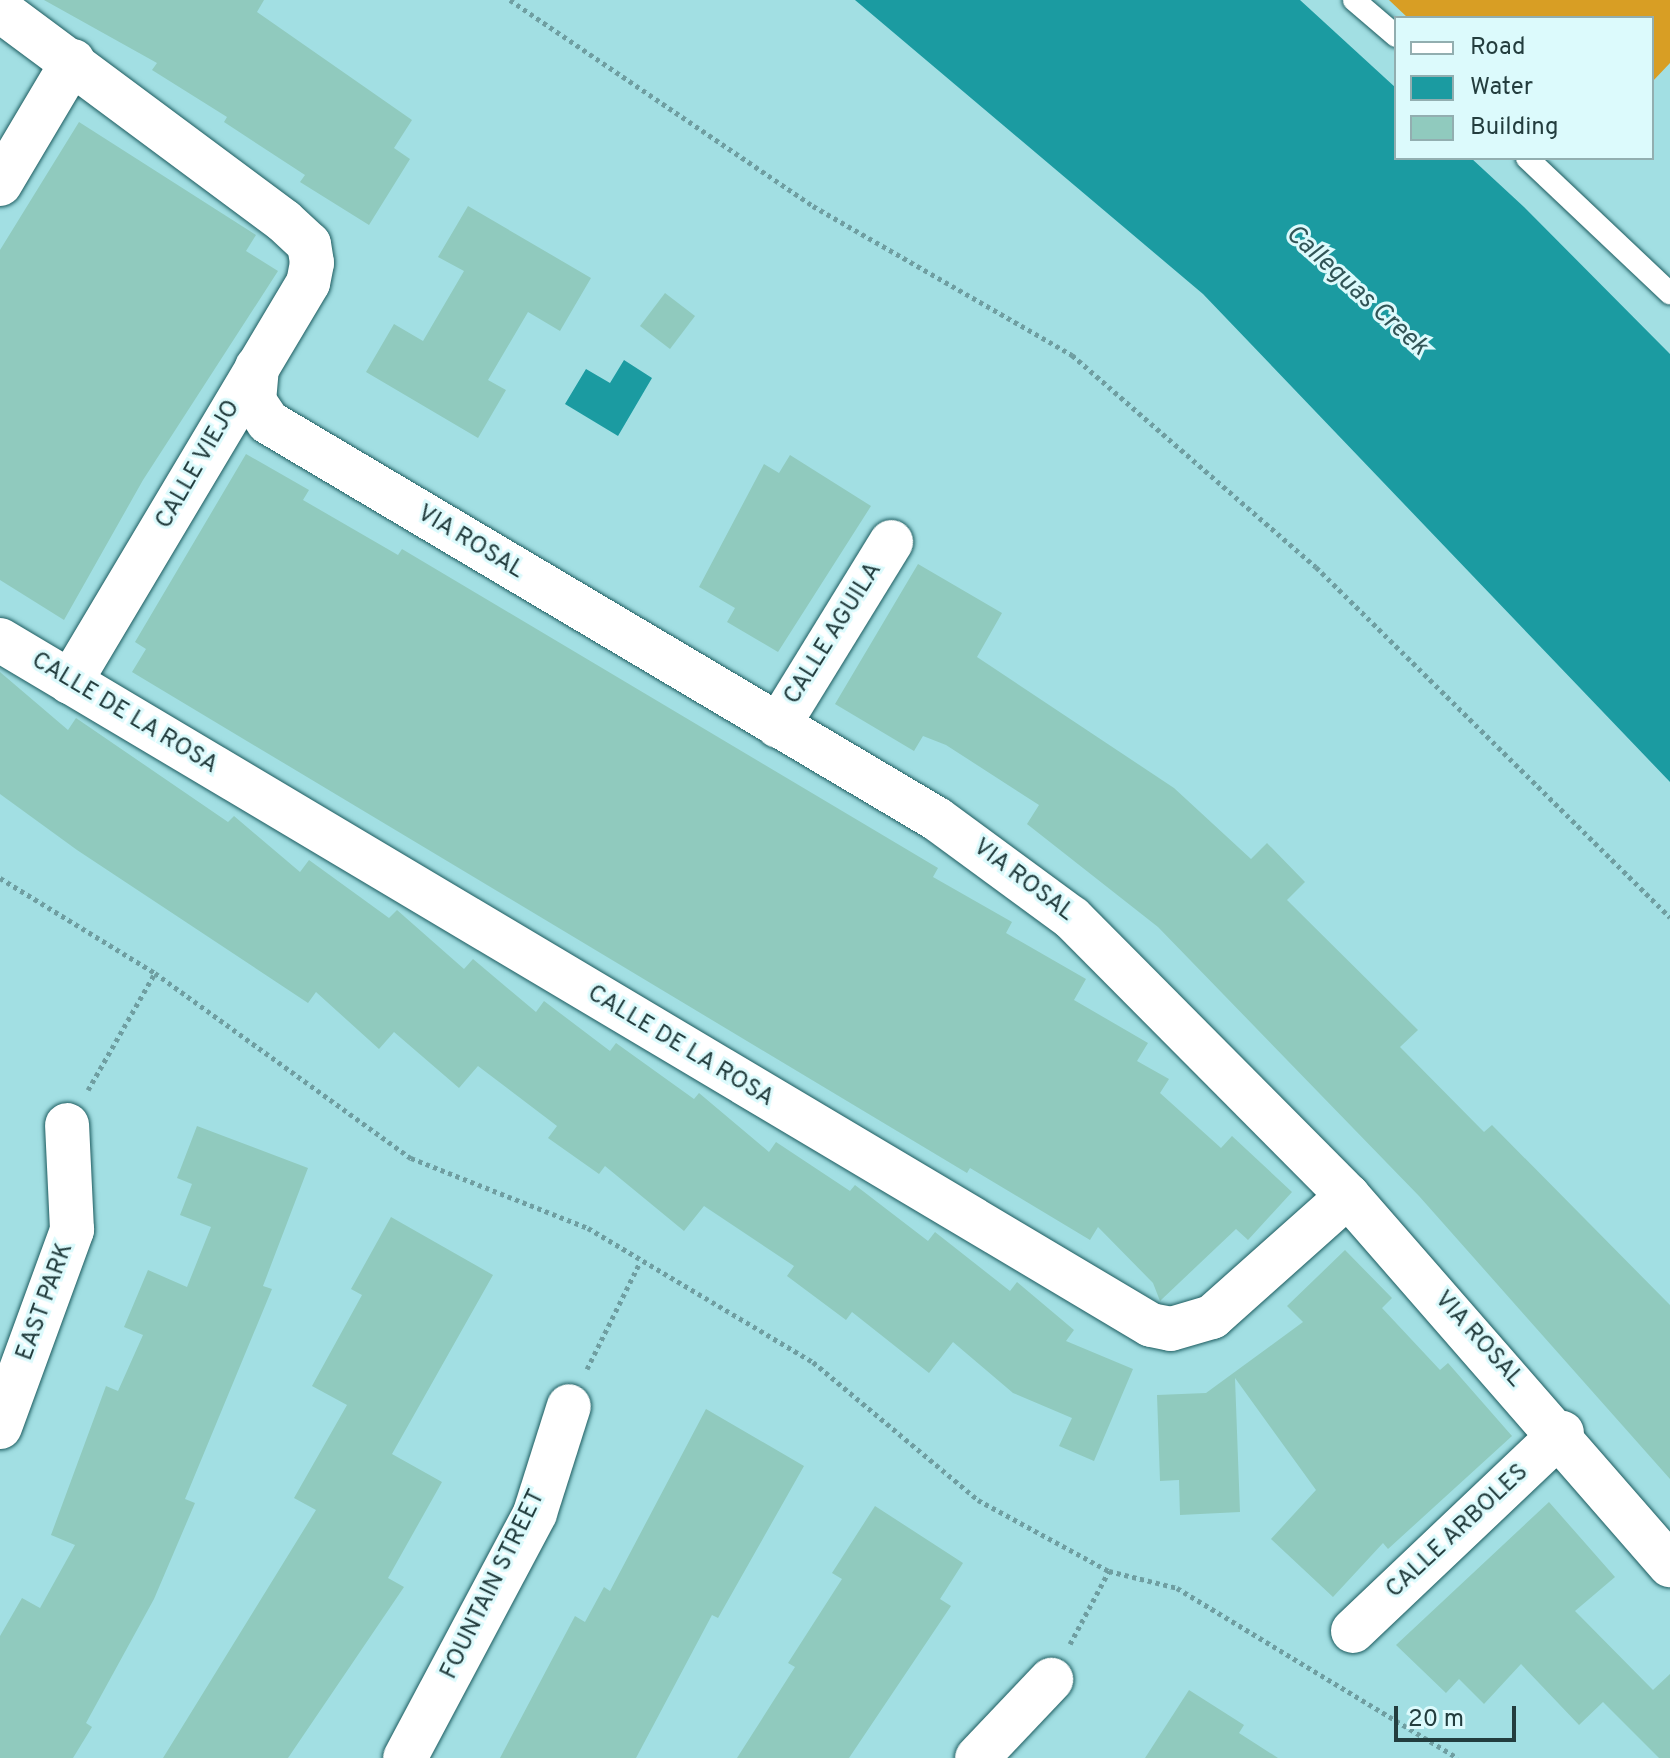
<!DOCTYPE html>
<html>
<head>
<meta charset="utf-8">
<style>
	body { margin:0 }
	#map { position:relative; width:1670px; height:1758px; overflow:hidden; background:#a2dfe3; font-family:Overpass,sans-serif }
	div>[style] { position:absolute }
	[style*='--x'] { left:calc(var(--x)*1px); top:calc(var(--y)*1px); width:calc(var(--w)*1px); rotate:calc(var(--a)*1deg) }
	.green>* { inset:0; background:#d89e24 }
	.water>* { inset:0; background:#1b9ba1 }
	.building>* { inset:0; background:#90cabe }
	.path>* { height:5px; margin-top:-2.5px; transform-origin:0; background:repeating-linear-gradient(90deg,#6f9ea1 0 4px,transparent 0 8px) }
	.roads { filter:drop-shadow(0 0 2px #1c5b5f) drop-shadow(0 0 2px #1c5b5f) }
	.lane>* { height:22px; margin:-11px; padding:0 11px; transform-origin:11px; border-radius:11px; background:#fff }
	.street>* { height:44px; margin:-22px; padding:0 22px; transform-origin:22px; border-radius:22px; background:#fff }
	span { translate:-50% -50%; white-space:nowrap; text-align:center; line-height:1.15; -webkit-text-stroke:6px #dcfafc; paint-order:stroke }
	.street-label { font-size:24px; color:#233d3e }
	.water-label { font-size:26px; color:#315456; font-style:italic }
	.legend { position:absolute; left:1394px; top:16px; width:260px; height:144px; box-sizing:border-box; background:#dcfafc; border:2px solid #92aeb0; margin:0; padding:10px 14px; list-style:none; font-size:24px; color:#233d3e }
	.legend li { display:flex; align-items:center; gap:16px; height:40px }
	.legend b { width:40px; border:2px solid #92aeb0 }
	.scale { position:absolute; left:1394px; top:1706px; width:122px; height:36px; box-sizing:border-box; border:4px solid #233d3e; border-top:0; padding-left:10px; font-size:24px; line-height:28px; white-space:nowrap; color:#233d3e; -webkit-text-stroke:6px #dcfafc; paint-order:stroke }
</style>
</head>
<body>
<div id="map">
	<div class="green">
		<i style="clip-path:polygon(1389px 0,1670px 0,1670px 63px,1652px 82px,1652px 18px,1408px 18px)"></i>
	</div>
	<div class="water">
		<i style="clip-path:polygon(855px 0,1300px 0,1396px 88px,1396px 158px,1471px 158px,1524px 207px,1670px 354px,1670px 782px,1203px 294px)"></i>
		<i style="clip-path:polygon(624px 360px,652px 378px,618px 436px,565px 404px,586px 369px,610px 383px)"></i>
	</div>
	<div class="building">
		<i style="clip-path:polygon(44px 0,264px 0,257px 12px,412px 120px,394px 148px,410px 159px,369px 225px,300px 182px,305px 175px,224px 122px,227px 117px,152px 70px,157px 63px)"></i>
		<i style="clip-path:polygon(79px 122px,256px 235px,246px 251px,278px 271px,143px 480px,64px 620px,0 580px,0 250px)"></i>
		<i style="clip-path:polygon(468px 206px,591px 278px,560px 331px,528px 312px,488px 380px,506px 390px,478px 438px,366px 372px,394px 324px,423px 341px,464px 271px,438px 257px)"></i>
		<i style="clip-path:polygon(665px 293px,695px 316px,670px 349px,640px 326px)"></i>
		<i style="clip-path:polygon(246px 454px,309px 490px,303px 500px,398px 555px,402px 549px,938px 868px,933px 877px,1012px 922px,1006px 933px,1086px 979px,1074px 1000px,1148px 1043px,1137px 1061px,1169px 1079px,1160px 1093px,1221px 1148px,1232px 1136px,1292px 1192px,1248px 1240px,1236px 1229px,1160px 1301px,1153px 1283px,1098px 1227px,1090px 1240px,970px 1168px,967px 1173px,132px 672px,146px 649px,135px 642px)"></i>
		<i style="clip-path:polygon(790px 455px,871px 506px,778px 652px,727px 622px,735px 608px,699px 587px,764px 464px,779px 473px)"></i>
		<i style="clip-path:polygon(918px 564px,1002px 613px,977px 657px,1174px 788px,1251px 859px,1267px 843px,1305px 882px,1287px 900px,1418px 1030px,1400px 1047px,1484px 1132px,1492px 1125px,1670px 1305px,1670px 1479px,1419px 1196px,1158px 927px,1027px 824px,1039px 805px,946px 745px,923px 736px,914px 751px,835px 704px)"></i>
		<i style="clip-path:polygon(0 672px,68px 730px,76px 718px,228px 822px,234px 816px,300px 872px,309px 860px,389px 918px,397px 910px,464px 969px,473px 959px,536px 1012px,544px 1001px,610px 1051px,616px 1043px,694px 1099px,699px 1093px,769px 1152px,776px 1142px,850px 1191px,855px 1185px,928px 1241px,935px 1232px,1010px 1291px,1017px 1282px,1074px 1330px,1066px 1341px,1133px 1369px,1094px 1461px,1059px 1446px,1072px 1418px,1013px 1393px,953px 1342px,929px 1373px,852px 1312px,846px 1320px,787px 1276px,794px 1266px,704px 1206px,684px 1231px,605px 1166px,599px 1174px,548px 1138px,557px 1126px,478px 1066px,459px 1088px,394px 1032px,379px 1049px,316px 992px,308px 1003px,77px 850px,0 794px)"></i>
		<i style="clip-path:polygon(197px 1126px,308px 1168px,263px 1286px,272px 1289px,185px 1499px,195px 1503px,154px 1599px,86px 1723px,92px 1727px,73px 1758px,0 1758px,0 1636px,22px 1598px,40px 1608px,75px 1545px,51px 1535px,106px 1386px,118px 1391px,143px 1335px,124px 1327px,148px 1270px,187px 1287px,211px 1227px,180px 1215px,192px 1184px,177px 1178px)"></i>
		<i style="clip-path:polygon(391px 1217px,493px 1275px,392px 1454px,442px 1482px,388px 1578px,404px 1587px,288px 1758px,163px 1758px,316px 1510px,294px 1498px,347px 1405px,312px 1386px,362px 1295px,351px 1289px)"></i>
		<i style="clip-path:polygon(1345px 1250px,1392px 1298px,1382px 1308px,1440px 1370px,1448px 1363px,1512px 1436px,1388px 1549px,1383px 1543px,1333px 1597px,1271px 1539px,1316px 1490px,1235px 1378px,1240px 1512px,1180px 1515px,1179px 1480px,1160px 1481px,1157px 1395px,1206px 1393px,1303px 1322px,1287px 1306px)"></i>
		<i style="clip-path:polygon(706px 1409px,804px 1466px,718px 1618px,712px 1615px,636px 1758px,500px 1758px,575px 1616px,585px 1622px,604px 1587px,610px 1591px)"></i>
		<i style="clip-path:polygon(1549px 1502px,1615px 1577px,1575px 1611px,1653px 1690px,1670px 1674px,1670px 1758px,1659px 1758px,1603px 1702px,1579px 1725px,1521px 1664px,1484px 1704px,1459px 1679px,1446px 1693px,1396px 1645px)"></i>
		<i style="clip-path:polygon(875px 1506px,963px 1563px,940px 1599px,951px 1606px,849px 1758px,737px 1758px,795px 1667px,788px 1663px,842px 1579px,832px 1573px)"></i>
		<i style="clip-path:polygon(1189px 1690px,1244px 1725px,1239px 1733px,1278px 1758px,1145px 1758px)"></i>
	</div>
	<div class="path">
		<i style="--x:510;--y:0;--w:366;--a:34.2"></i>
		<i style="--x:813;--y:206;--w:299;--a:29.9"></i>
		<i style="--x:1072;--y:355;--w:323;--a:41"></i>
		<i style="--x:1316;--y:567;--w:498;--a:44.7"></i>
		<i style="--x:0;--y:878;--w:182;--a:31.5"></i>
		<i style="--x:155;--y:973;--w:316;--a:35.9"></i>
		<i style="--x:411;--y:1158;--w:190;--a:21.6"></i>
		<i style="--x:588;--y:1228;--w:262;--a:30.8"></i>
		<i style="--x:813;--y:1362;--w:215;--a:39.9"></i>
		<i style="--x:978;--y:1500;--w:149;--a:28.5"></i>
		<i style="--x:1109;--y:1571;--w:70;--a:14"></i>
		<i style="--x:1177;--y:1588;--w:328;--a:31.2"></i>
		<i style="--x:88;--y:1090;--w:135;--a:-60.2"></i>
		<i style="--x:587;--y:1369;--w:119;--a:-63.6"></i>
		<i style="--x:1070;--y:1644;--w:83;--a:-61.9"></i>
	</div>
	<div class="roads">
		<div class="lane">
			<i style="--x:1354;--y:0;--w:55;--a:40.6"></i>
			<i style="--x:1527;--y:158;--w:197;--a:43.4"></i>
		</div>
		<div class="street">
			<i style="--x:0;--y:10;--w:354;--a:36.6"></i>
			<i style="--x:284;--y:221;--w:34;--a:43"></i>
			<i style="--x:309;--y:244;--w:19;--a:81"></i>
			<i style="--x:312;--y:263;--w:20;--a:101"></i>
			<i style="--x:308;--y:283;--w:465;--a:120.8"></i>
			<i style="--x:0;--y:184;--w:143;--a:-59.3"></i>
			<i style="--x:257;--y:367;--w:34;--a:95"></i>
			<i style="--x:254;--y:401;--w:25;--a:56"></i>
			<i style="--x:268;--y:422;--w:778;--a:30.69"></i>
			<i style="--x:937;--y:819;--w:167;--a:36.3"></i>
			<i style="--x:1072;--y:918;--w:392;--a:45.2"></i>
			<i style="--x:1348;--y:1196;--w:490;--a:48.9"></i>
			<i style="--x:0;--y:640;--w:1339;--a:30.76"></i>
			<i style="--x:1151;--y:1325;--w:20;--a:11"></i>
			<i style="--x:1171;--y:1329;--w:43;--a:-16.3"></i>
			<i style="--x:1212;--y:1317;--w:182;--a:-41.7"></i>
			<i style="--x:778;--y:726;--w:216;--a:-58.4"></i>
			<i style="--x:0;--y:1427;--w:210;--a:-69.9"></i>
			<i style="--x:72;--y:1230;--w:105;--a:-92.7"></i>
			<i style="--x:1353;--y:1631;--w:288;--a:-43.5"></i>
			<i style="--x:405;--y:1758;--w:277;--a:-62"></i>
			<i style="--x:535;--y:1513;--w:112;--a:-72.4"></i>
			<i style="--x:977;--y:1758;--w:108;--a:-46.5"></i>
		</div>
	</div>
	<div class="street-label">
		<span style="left:199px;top:465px;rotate:-60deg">CALLE VIEJO</span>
		<span style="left:470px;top:543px;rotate:31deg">VIA ROSAL</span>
		<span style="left:834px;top:634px;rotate:-58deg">CALLE AGUILA</span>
		<span style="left:124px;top:714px;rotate:31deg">CALLE DE LA ROSA</span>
		<span style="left:1023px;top:881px;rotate:37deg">VIA ROSAL</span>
		<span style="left:680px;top:1047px;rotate:31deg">CALLE DE LA ROSA</span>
		<span style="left:46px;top:1302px;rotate:-70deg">EAST PARK</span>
		<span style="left:1478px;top:1340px;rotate:48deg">VIA ROSAL</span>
		<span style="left:1458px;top:1532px;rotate:-43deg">CALLE ARBOLES</span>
		<span style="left:494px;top:1585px;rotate:-64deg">FOUNTAIN STREET</span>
	</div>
	<div class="water-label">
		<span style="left:1356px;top:291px;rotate:42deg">Calleguas Creek</span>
	</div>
	<ul class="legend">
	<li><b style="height:10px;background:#fff"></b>Road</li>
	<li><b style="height:22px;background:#1b9ba1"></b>Water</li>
	<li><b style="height:22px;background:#90cabe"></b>Building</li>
	</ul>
	<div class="scale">20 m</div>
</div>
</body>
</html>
